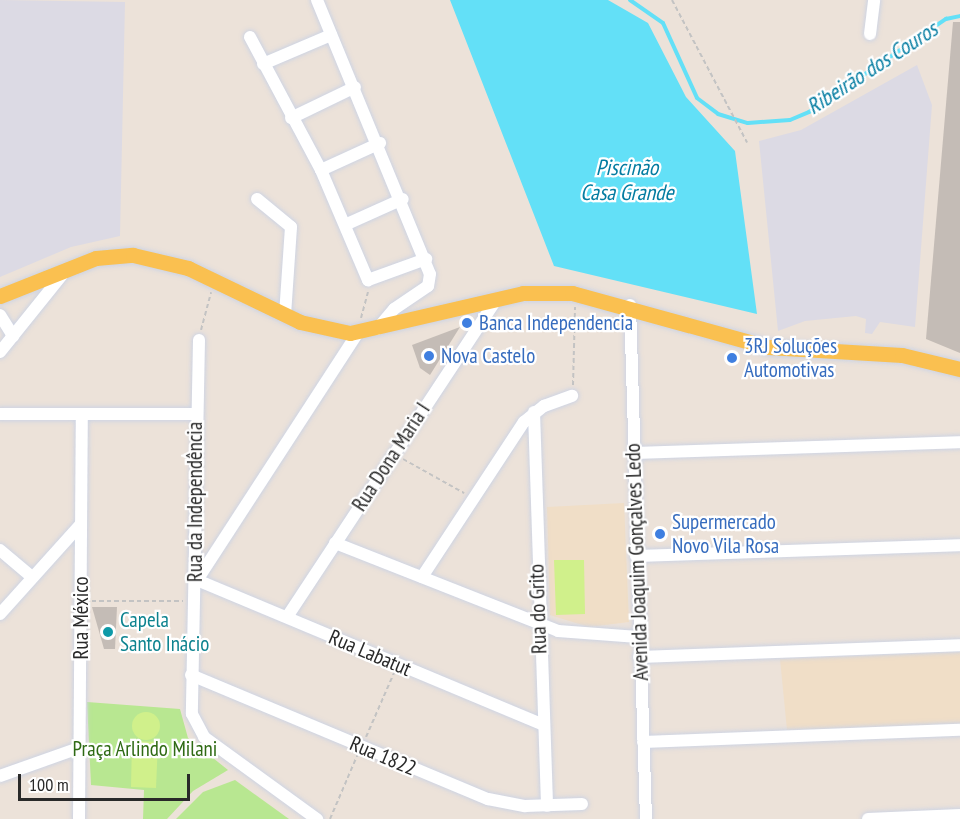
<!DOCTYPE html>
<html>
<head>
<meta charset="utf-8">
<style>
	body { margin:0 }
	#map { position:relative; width:960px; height:819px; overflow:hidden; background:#ece2d9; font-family:"PT Sans Narrow",sans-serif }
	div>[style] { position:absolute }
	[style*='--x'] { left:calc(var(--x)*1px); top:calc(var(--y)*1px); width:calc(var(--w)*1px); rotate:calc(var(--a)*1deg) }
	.industrial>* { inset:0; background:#dcdae4 }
	.education>* { inset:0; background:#f0dec7 }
	.green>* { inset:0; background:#b8e791 }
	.pitch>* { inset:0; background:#d0f08b }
	.round { border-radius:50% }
	.water>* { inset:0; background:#63e0f7 }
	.stream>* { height:4px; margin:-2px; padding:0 2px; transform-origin:2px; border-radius:2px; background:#63e0f7 }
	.building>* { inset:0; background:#c4bcb6 }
	.path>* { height:2px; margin-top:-1px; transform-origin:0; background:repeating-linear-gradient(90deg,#c3c3c3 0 4.5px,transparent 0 7.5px) }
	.roads { filter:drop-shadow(0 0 2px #ced4e3) drop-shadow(0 0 2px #ced4e3) }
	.minor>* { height:12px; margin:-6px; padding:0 6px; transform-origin:6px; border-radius:6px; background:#fff }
	.major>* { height:15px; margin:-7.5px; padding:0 7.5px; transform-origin:7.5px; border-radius:7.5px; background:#fac050 }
	.dots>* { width:16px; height:16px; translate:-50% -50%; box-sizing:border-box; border:3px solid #fff; border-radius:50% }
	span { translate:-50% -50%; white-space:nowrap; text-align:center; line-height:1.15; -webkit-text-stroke:4.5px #fff; paint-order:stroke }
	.shop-label { font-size:21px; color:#366cbe }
	.left { translate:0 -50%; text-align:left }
	.street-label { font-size:21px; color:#292929 }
	.culture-label { font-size:21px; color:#0d838f }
	.park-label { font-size:21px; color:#2f6a14 }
	.water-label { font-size:22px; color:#047ca1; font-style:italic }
	.scale { position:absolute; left:18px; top:774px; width:172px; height:27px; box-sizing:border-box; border:3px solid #292929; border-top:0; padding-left:8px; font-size:18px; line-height:21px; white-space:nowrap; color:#292929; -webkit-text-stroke:4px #fff; paint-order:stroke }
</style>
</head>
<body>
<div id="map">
	<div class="industrial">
		<i style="clip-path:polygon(0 0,125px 2px,120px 236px,71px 247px,0 277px)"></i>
		<i style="clip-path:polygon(917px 65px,932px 105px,915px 327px,880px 322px,872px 334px,865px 333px,866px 319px,856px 316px,805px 321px,778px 331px,759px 141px,801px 130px)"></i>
	</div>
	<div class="education">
		<i style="clip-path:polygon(624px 503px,629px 622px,589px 627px,550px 615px,547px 507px)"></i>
		<i style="clip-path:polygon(960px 652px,960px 724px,787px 730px,780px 659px)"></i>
	</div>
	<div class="green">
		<i style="clip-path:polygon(87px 702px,180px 709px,188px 738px,228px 770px,193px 791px,167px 819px,143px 819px,144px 790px,91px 785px)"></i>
		<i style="clip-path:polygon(235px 780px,289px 819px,176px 819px,203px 792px)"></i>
	</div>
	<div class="pitch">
		<i style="clip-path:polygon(554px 560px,584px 560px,585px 614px,556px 615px)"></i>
		<i class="round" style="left:132px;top:712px;width:28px;height:28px"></i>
		<i style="clip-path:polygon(132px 741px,158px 742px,156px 788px,131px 787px)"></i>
	</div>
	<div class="water">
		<i style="clip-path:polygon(450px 0,608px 0,648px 23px,686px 97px,735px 151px,757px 314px,554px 266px)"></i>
	</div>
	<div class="stream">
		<i style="--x:630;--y:0;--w:40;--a:34.9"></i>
		<i style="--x:663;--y:23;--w:82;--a:65.6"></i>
		<i style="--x:697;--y:98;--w:26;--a:37"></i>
		<i style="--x:718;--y:114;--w:31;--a:17"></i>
		<i style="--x:748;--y:123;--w:42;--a:-4.1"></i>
		<i style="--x:790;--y:120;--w:21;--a:-23"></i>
		<i style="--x:809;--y:112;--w:166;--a:-34.2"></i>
		<i style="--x:946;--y:19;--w:14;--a:-12"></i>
	</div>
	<div class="building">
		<i style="clip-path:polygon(953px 22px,960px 22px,960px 353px,926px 339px)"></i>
		<i style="clip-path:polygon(460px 327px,430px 375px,420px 368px,412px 345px)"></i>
		<i style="clip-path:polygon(92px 607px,117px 607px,115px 649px,104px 649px)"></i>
	</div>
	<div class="path">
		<i style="--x:672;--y:0;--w:161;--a:62.2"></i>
		<i style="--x:361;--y:318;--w:27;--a:-75"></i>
		<i style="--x:201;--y:330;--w:39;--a:-75"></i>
		<i style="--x:573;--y:385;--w:78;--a:-88.5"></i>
		<i style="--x:403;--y:459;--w:70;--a:29.1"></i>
		<i style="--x:92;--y:601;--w:91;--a:0"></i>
		<i style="--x:366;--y:737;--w:70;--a:-66.4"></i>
		<i style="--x:330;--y:819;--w:69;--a:-66.8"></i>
	</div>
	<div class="roads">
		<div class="minor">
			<i style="--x:317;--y:0;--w:296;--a:67.6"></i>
			<i style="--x:430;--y:274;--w:12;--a:99"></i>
			<i style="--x:428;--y:286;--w:41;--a:145.9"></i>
			<i style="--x:394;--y:309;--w:26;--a:130"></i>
			<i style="--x:870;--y:34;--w:34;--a:-83"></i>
			<i style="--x:250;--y:37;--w:151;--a:61.9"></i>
			<i style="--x:321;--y:170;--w:120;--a:66.9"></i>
			<i style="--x:368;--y:280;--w:62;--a:-19.9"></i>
			<i style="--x:263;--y:64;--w:74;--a:-23.1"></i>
			<i style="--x:291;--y:118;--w:71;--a:-25.8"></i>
			<i style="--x:321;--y:170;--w:65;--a:-24.6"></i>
			<i style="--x:257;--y:199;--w:44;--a:39.5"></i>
			<i style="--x:291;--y:227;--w:89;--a:93.9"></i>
			<i style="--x:347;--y:224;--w:61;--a:-24.1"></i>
			<i style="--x:630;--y:305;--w:514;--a:88.22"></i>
			<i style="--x:0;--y:315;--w:25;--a:58"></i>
			<i style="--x:357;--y:334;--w:293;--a:123"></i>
			<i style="--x:197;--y:580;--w:375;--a:22.7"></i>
			<i style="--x:199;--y:340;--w:374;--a:91.1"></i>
			<i style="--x:192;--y:714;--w:26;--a:62"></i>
			<i style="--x:204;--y:737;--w:140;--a:36"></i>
			<i style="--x:0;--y:352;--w:105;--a:-51.2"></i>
			<i style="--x:534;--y:412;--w:394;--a:88.1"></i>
			<i style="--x:0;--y:414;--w:196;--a:0"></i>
			<i style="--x:633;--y:453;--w:327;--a:-1.9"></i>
			<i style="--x:335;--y:543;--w:240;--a:21.5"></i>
			<i style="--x:558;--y:631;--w:80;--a:4.3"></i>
			<i style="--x:0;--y:550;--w:42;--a:40.2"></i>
			<i style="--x:636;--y:556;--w:324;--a:-1.9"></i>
			<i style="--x:422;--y:577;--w:186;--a:-56.7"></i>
			<i style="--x:524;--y:422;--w:26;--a:-39"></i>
			<i style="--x:544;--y:406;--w:30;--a:-20"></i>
			<i style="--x:0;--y:614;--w:121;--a:-48"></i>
			<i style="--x:287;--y:617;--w:381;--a:-56.6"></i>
			<i style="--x:639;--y:657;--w:321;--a:-2.1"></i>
			<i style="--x:191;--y:675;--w:322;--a:22.7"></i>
			<i style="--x:488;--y:799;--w:38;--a:11"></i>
			<i style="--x:525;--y:806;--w:57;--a:-2"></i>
			<i style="--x:643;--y:742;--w:317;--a:-2.2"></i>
			<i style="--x:0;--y:776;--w:84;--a:-19.5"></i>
			<i style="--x:79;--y:819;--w:402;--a:-89.6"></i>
			<i style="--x:868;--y:819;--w:92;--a:-2.5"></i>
		</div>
		<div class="major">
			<i style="--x:0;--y:296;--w:103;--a:-21.6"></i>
			<i style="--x:96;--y:258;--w:37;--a:-5"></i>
			<i style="--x:133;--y:255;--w:57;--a:13.3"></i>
			<i style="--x:188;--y:268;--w:124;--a:25.7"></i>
			<i style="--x:300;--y:322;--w:51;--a:12.4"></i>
			<i style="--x:350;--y:333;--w:178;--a:-13"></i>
			<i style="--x:523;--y:293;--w:49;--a:0"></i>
			<i style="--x:572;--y:293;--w:203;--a:15.4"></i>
			<i style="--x:768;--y:347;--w:134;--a:3.4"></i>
			<i style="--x:902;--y:355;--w:60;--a:13.6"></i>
		</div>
	</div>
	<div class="dots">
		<i style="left:467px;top:323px;background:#3f7fe0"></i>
		<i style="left:429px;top:356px;background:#3f7fe0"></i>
		<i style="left:732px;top:358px;background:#3f7fe0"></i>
		<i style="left:660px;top:534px;background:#3f7fe0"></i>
		<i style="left:108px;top:632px;background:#0f9aa8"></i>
	</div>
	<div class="shop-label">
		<span class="left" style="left:479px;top:323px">Banca Independencia</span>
		<span class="left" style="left:744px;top:358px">3RJ Soluções<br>Automotivas</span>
		<span class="left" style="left:441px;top:356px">Nova Castelo</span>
		<span class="left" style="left:672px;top:534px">Supermercado<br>Novo Vila Rosa</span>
	</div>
	<div class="street-label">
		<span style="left:391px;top:457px;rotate:-57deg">Rua Dona Maria I</span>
		<span style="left:195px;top:502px;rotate:-90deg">Rua da Independência</span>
		<span style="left:637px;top:562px;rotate:-92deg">Avenida Joaquim Gonçalves Ledo</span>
		<span style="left:538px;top:609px;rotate:-92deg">Rua do Grito</span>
		<span style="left:81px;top:618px;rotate:-90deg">Rua México</span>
		<span style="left:370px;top:653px;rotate:23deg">Rua Labatut</span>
		<span style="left:383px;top:756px;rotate:23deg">Rua 1822</span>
	</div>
	<div class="culture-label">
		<span class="left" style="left:120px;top:632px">Capela<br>Santo Inácio</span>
	</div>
	<div class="park-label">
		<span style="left:145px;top:749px">Praça Arlindo Milani</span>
	</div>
	<div class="water-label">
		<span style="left:872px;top:68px;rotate:-33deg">Ribeirão dos Couros</span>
		<span style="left:627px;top:180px">Piscinão<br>Casa Grande</span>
	</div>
	<div class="scale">100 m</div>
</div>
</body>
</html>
